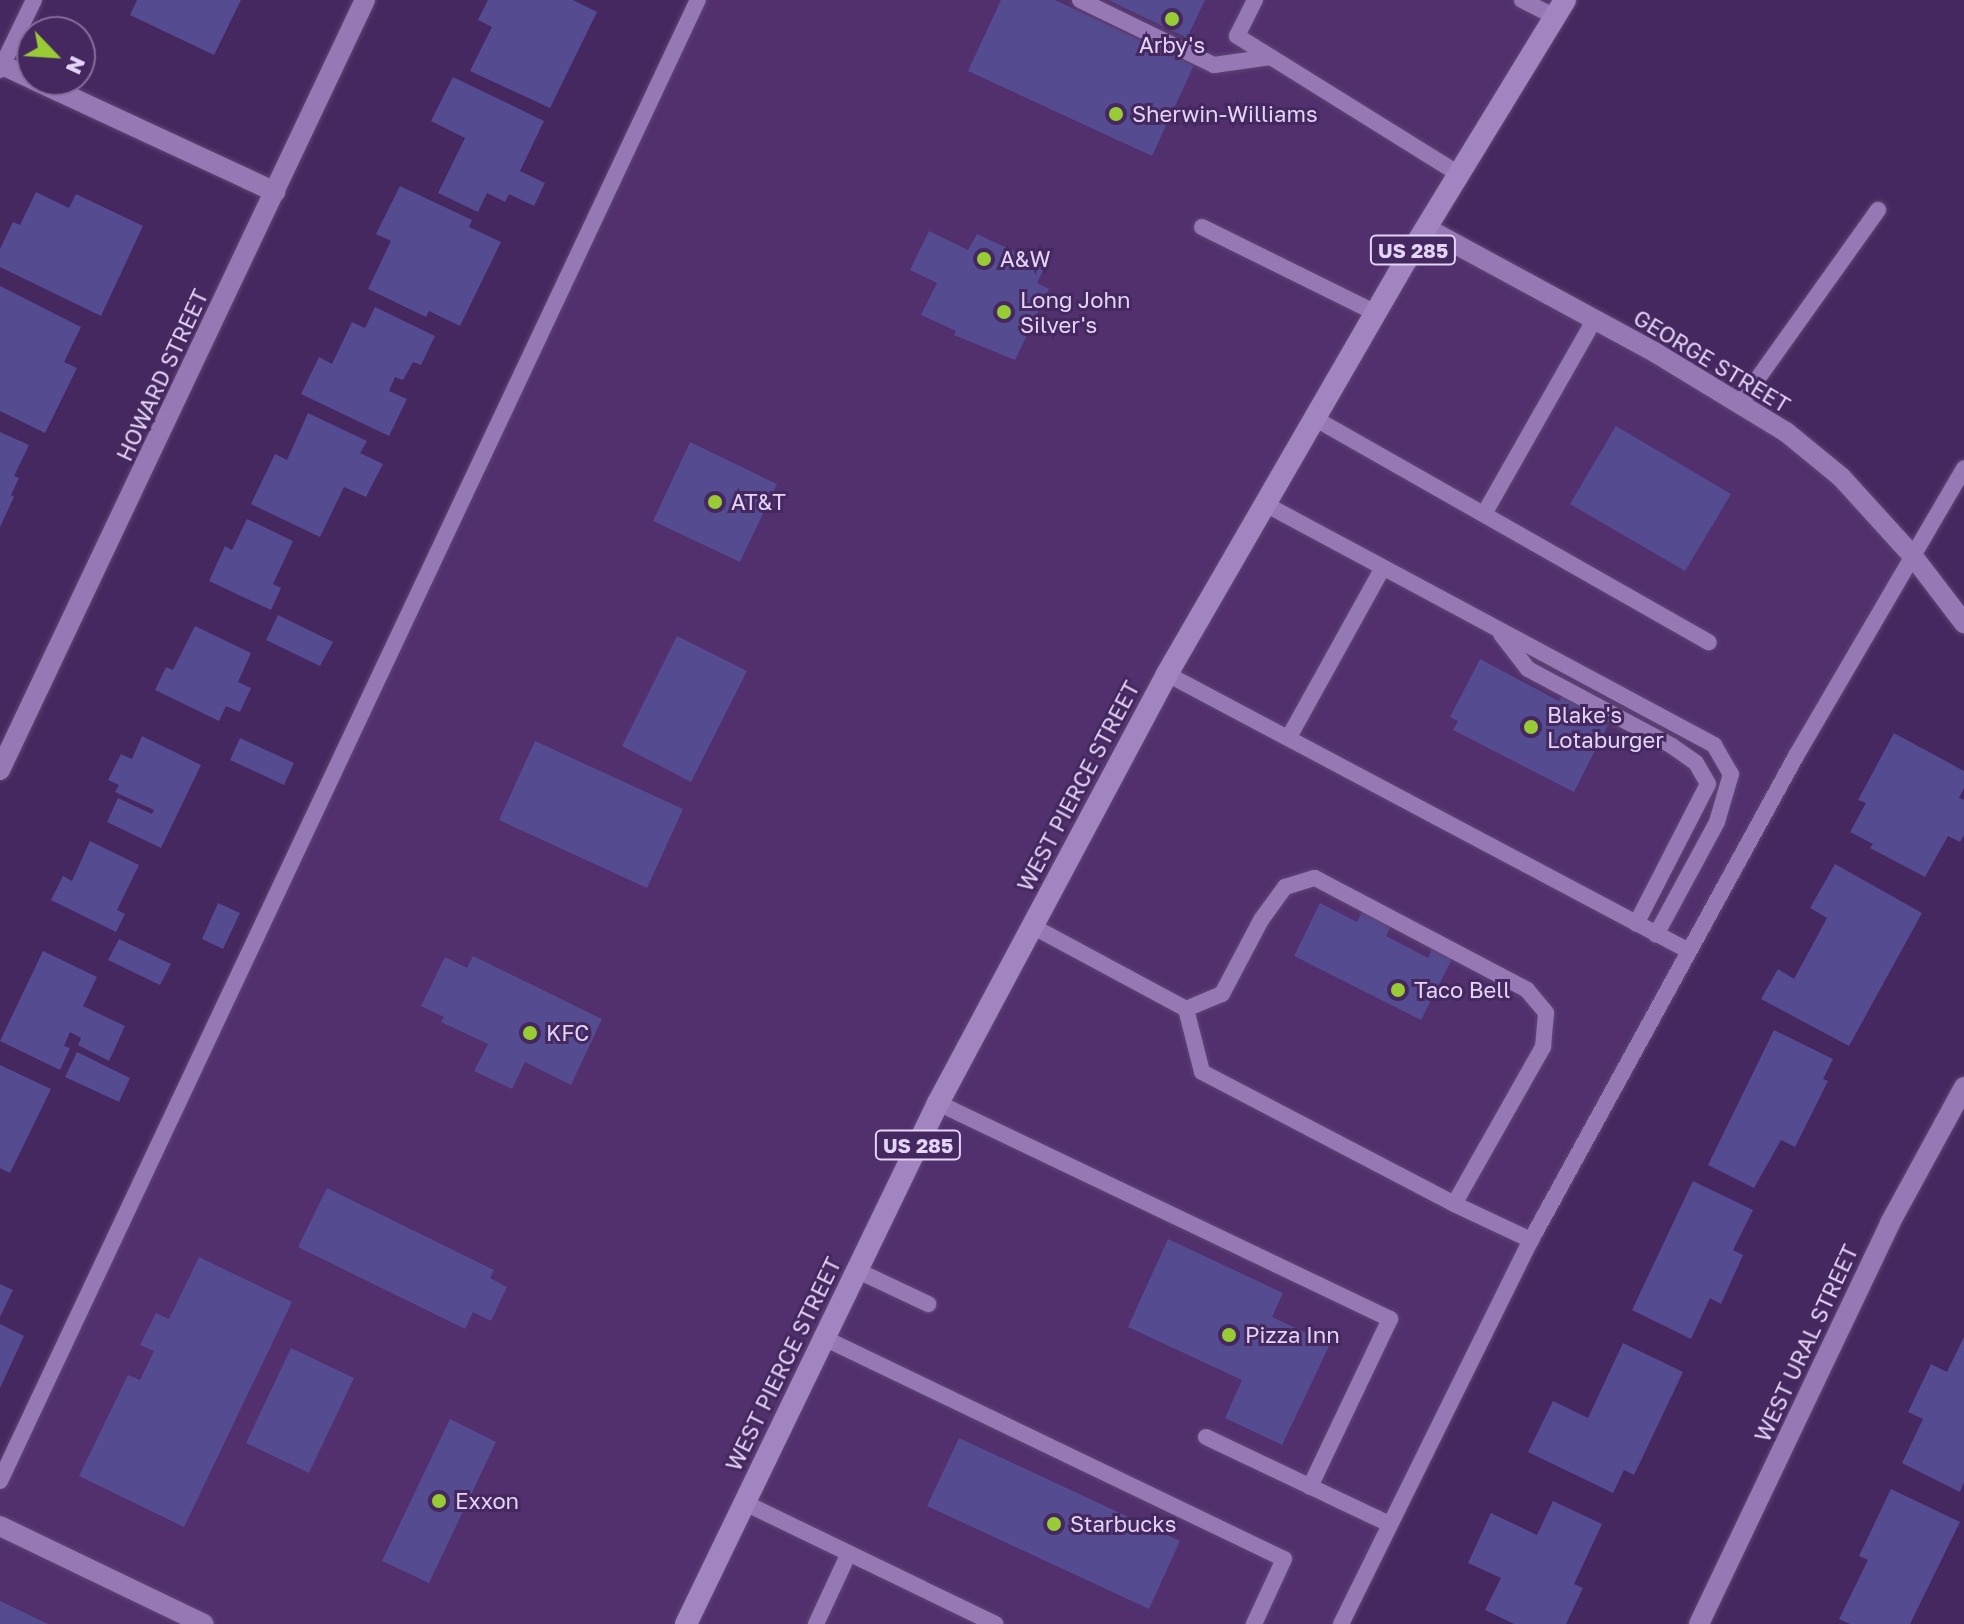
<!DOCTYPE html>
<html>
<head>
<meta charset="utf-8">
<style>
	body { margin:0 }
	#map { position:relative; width:1964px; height:1624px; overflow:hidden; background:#45285f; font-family:"Golos Text",sans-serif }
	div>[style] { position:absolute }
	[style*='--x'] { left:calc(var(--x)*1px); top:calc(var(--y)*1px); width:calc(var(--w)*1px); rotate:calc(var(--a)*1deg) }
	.built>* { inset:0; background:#51306d }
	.building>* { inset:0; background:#544b91 }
	.roads { filter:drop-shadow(0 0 2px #604574) drop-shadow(0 0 2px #604574) }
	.service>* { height:16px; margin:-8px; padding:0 8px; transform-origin:8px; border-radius:8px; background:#9678b5 }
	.minor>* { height:20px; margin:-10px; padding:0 10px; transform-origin:10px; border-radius:10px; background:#9678b5 }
	.trunk>* { height:22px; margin:-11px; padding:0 11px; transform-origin:11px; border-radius:11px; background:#a284c1 }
	.dots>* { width:22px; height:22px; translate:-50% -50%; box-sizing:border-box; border:4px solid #45285f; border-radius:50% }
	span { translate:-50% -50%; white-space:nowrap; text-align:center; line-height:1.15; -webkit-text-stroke:6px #45285f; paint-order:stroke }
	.shield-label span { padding:2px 6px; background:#45285f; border:2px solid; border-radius:6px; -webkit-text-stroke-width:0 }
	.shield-label { font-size:20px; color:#e4d4f6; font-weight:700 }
	.poi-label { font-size:22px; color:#e4d4f6 }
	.left { translate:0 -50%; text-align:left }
	.street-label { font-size:22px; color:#e4d4f6 }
	.north { position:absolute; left:16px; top:16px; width:80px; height:80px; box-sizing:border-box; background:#45285f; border:2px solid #856d9b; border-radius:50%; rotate:115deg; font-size:22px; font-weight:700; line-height:32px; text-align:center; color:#e4d4f6 }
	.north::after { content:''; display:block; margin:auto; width:28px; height:36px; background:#99cb35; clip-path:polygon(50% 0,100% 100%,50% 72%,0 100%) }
</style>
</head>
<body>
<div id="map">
	<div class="built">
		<i style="clip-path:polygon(698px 0,1565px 0,1426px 228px,1786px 432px,1912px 555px,1689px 951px,1341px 1624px,0 1624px,0 1481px)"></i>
	</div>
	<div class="building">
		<i style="clip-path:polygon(137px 0,241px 0,214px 55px,130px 15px)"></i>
		<i style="clip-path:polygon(488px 0,573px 0,597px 12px,550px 108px,470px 71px,492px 27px,478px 20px)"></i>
		<i style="clip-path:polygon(1001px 0,1055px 0,1194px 65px,1152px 156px,968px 71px)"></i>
		<i style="clip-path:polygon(1108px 0,1205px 0,1187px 38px)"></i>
		<i style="clip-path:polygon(453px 77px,544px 121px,520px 171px,545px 183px,534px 206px,509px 194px,505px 202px,487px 193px,478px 212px,438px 193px,465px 138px,431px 121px)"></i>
		<i style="clip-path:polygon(400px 186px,472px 220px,469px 227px,501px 242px,460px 326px,429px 311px,426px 317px,368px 289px,391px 241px,376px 234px)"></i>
		<i style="clip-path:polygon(36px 192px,69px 208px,76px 194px,143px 226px,101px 316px,0 267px,0 249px,13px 222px,20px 225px)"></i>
		<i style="clip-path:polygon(929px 231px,968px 250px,977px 234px,1045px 266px,1037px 283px,1049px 289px,1015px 360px,954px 335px,956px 331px,921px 315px,937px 283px,910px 270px)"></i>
		<i style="clip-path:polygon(0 286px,81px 327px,64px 362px,77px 368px,45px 433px,0 411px)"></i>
		<i style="clip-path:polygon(375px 307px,435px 336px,421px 365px,413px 362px,403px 380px,395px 377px,389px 391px,407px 399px,389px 436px,301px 394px,319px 357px,332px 364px,352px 322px,365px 328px)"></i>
		<i style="clip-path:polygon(308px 413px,367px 441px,360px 453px,383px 464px,366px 497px,344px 487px,320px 537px,251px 504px,275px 454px,287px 460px)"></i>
		<i style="clip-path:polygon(1616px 426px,1731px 494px,1685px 571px,1570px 504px)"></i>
		<i style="clip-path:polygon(0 432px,29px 445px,14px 476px,19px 478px,11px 495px,14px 497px,0 527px)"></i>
		<i style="clip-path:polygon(690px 442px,777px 484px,740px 562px,653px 521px)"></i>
		<i style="clip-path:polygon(247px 519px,293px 541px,273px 584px,281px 588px,271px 610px,209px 581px,225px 546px,232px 550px)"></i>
		<i style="clip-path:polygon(278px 615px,333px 642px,320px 666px,266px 640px)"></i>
		<i style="clip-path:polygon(195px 626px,251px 653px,238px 682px,251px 688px,240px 712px,226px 706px,219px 721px,155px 690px,166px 667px,173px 670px)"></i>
		<i style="clip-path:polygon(677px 636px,747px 671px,691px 782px,622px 746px)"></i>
		<i style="clip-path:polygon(1480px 659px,1559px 701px,1562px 696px,1591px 711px,1589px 716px,1608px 725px,1574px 792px,1453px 730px,1458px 721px,1450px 717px)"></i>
		<i style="clip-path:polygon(1894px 733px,1964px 771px,1964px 788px,1959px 798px,1964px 800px,1964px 835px,1960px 842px,1948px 836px,1925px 877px,1870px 848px,1873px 844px,1850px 832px,1866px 803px,1858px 800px)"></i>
		<i style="clip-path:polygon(142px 736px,201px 765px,161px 848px,107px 822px,118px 798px,152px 814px,154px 810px,115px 792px,119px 785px,108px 780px,121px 754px,132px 759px)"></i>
		<i style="clip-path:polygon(240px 738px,294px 763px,284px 785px,230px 760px)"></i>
		<i style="clip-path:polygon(535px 741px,683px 809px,647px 888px,499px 820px)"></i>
		<i style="clip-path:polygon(90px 841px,139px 865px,117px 910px,125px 914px,116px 932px,51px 900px,63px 876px,72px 881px)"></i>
		<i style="clip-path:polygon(1835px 864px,1922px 913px,1849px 1046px,1761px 999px,1778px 969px,1794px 979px,1827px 918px,1810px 908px)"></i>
		<i style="clip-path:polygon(218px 903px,240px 913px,223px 949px,202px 939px)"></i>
		<i style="clip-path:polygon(1320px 903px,1357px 922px,1362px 912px,1391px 926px,1386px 936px,1428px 958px,1432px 949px,1452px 959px,1421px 1020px,1294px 956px)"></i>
		<i style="clip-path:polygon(119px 939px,171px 964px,160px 985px,108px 960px)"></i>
		<i style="clip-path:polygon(43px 951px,97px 977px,83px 1006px,125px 1026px,109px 1061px,78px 1045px,81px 1038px,70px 1032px,64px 1046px,70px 1048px,60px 1070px,0 1041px)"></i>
		<i style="clip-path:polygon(473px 956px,602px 1019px,571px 1085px,525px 1062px,512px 1089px,474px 1071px,488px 1044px,441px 1022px,444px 1017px,421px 1006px,445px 957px,467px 968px)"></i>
		<i style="clip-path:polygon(1774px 1030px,1833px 1059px,1823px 1079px,1828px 1081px,1795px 1147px,1781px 1140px,1754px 1188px,1708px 1165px)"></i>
		<i style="clip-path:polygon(77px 1052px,130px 1078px,119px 1102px,65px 1077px)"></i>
		<i style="clip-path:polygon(0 1065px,51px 1089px,10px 1173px,0 1168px)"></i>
		<i style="clip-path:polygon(1693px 1181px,1753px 1210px,1733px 1250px,1743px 1255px,1721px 1304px,1710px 1298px,1691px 1339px,1632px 1310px)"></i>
		<i style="clip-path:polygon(327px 1188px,494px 1270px,490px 1278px,507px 1287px,491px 1321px,473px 1312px,465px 1329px,298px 1247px)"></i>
		<i style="clip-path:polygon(1168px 1239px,1283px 1293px,1272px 1317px,1330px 1344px,1282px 1445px,1225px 1418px,1242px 1380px,1128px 1327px)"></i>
		<i style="clip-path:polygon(199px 1257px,292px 1302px,184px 1527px,79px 1476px,128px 1375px,140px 1380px,154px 1351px,140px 1345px,156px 1313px,169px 1319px)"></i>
		<i style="clip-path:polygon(0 1284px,13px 1290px,0 1317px)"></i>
		<i style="clip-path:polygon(0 1324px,24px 1336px,0 1388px)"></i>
		<i style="clip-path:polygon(1964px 1337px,1964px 1482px,1960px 1492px,1902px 1463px,1923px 1419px,1908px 1412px,1931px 1364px,1947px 1372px)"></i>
		<i style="clip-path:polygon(1623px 1343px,1683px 1372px,1634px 1475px,1624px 1470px,1613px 1493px,1528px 1452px,1553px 1401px,1588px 1418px)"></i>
		<i style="clip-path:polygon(291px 1348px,354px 1378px,309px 1473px,246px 1443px)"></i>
		<i style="clip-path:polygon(450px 1419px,496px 1442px,429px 1583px,382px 1561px)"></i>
		<i style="clip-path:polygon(959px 1438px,1180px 1541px,1149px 1609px,927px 1506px)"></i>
		<i style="clip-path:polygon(1891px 1489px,1960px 1522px,1910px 1624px,1850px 1624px,1839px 1619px,1868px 1560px,1859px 1556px)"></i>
		<i style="clip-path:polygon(1553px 1501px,1602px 1524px,1574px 1584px,1583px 1588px,1566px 1624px,1514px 1624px,1485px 1610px,1501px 1578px,1468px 1563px,1491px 1513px,1537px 1535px)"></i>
		<i style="clip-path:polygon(0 1601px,48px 1624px,0 1624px)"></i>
	</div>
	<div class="roads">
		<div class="service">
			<i style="--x:1080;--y:0;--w:149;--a:25.9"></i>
			<i style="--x:1214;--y:65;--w:57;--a:-8.1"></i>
			<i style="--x:1255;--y:0;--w:40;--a:116.6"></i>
			<i style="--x:1237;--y:36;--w:261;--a:31.9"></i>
			<i style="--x:1522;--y:0;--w:37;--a:27"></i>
			<i style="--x:0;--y:70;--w:78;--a:-64.1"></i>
			<i style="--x:1202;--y:227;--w:194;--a:26.3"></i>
			<i style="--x:1741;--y:402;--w:236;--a:-54.5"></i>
			<i style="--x:1314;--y:418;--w:454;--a:29.6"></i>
			<i style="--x:1265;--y:504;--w:510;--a:28.22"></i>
			<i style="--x:1714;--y:745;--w:34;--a:60"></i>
			<i style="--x:1731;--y:774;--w:50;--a:106.3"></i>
			<i style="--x:1717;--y:822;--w:128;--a:118.4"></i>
			<i style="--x:1484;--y:514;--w:223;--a:-60.4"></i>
			<i style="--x:1501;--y:634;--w:44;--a:52.4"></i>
			<i style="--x:1528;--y:669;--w:163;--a:28.1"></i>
			<i style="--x:1672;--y:746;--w:29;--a:35"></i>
			<i style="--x:1696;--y:763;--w:24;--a:60"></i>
			<i style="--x:1708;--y:784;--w:157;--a:117.2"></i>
			<i style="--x:1167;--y:674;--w:591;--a:27.95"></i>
			<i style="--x:1289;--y:737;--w:192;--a:-61"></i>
			<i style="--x:1032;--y:926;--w:175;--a:28.3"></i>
			<i style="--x:1186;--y:1009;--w:65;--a:75.7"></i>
			<i style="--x:1202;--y:1072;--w:284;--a:27.6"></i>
			<i style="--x:1454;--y:1204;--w:85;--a:25.1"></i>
			<i style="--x:1186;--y:1009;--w:39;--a:-23"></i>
			<i style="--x:1222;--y:994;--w:84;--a:-62.2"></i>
			<i style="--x:1261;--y:920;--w:41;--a:-54"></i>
			<i style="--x:1285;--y:887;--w:31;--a:-17"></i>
			<i style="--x:1315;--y:878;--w:240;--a:27.8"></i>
			<i style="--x:1527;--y:990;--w:30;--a:50"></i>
			<i style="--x:1546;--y:1013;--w:34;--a:95"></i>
			<i style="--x:1543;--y:1047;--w:180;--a:119.5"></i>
			<i style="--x:938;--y:1103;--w:501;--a:25.54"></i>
			<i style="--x:1390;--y:1319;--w:186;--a:115.5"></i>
			<i style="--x:856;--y:1270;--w:80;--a:25.3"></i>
			<i style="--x:824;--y:1338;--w:510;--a:25.66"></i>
			<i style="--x:1284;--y:1559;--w:72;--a:114.8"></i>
			<i style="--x:1206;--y:1437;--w:203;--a:25.4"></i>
			<i style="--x:0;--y:1481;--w:1637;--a:-64.77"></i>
			<i style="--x:745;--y:1503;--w:278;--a:25.8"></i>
			<i style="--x:816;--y:1624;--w:78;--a:-65.1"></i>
			<i style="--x:1341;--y:1624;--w:428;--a:-63.7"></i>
			<i style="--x:1531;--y:1240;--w:552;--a:-61.3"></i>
			<i style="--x:1796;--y:756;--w:333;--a:-59.7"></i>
		</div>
		<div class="minor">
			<i style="--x:0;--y:64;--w:35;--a:25"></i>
			<i style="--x:34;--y:80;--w:266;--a:24.9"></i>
			<i style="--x:1426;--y:228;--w:262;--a:28.5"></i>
			<i style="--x:1656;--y:353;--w:152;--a:31.3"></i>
			<i style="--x:1786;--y:432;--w:71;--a:39.3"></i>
			<i style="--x:1841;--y:477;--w:105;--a:47.7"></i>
			<i style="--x:1912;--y:555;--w:86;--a:52.6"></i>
			<i style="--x:0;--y:770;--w:852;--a:-64.64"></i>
			<i style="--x:0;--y:1526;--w:226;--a:25.7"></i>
			<i style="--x:1699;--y:1624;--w:444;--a:-64.5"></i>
			<i style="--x:1890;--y:1223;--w:155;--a:-61.4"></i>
		</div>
		<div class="trunk">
			<i style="--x:686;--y:1624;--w:579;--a:-64.19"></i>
			<i style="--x:938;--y:1103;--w:486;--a:-61.9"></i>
			<i style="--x:1167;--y:674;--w:479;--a:-60"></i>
			<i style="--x:1407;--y:259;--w:303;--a:-58.6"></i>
		</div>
	</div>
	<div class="dots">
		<i style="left:1172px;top:19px;background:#99cb35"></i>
		<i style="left:1116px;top:114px;background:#99cb35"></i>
		<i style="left:984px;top:259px;background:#99cb35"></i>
		<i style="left:1004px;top:312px;background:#99cb35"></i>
		<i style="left:715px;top:502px;background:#99cb35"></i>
		<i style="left:1531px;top:727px;background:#99cb35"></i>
		<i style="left:1398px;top:990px;background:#99cb35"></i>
		<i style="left:530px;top:1033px;background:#99cb35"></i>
		<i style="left:1229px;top:1335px;background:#99cb35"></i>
		<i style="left:439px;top:1501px;background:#99cb35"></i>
		<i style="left:1054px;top:1524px;background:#99cb35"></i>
	</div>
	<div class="shield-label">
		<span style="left:1413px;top:250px">US 285</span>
		<span style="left:918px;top:1145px">US 285</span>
	</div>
	<div class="poi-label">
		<span style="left:1172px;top:45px">Arby's</span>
		<span class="left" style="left:1132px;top:114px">Sherwin-Williams</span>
		<span class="left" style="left:1000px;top:259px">A&amp;W</span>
		<span class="left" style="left:1020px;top:312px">Long John<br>Silver's</span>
		<span class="left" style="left:731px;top:502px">AT&amp;T</span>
		<span class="left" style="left:1547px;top:727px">Blake's<br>Lotaburger</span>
		<span class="left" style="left:1414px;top:990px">Taco Bell</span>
		<span class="left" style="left:546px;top:1033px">KFC</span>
		<span class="left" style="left:1245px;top:1335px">Pizza Inn</span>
		<span class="left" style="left:455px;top:1501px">Exxon</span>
		<span class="left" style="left:1070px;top:1524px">Starbucks</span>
	</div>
	<div class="street-label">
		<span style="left:1712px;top:361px;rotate:31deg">GEORGE STREET</span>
		<span style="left:162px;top:375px;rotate:-65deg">HOWARD STREET</span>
		<span style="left:1078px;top:786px;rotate:-62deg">WEST PIERCE STREET</span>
		<span style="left:1806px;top:1343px;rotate:-65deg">WEST URAL STREET</span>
		<span style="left:783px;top:1364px;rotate:-64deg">WEST PIERCE STREET</span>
	</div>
	<div class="north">N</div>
</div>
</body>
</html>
